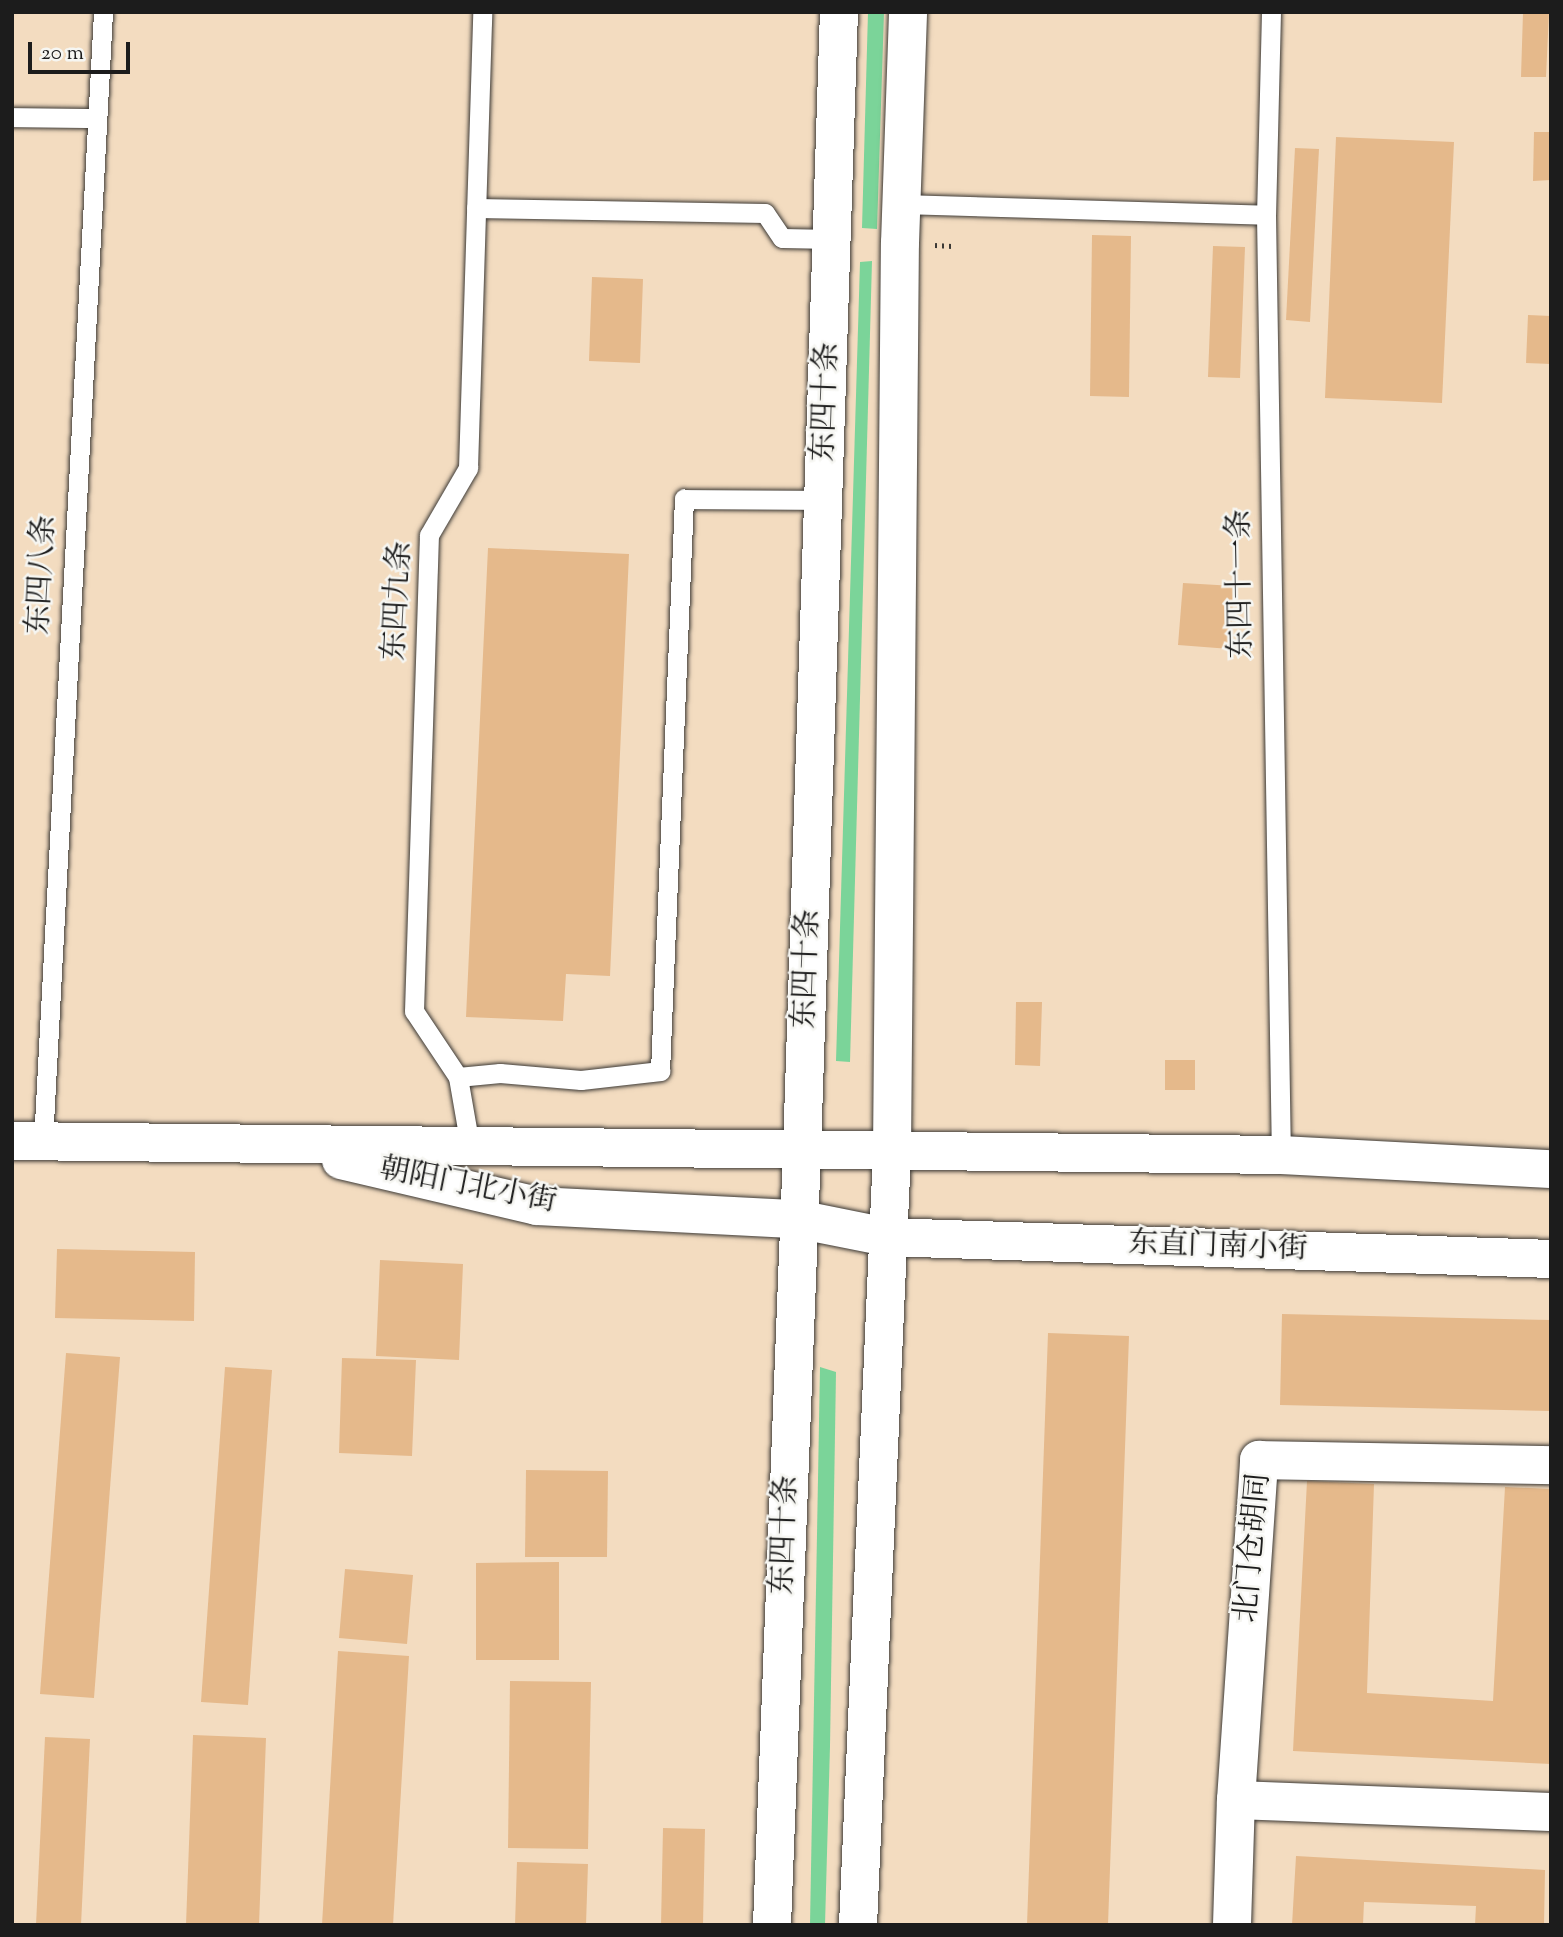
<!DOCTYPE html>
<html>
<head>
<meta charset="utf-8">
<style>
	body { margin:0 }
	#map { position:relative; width:1563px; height:1937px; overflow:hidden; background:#f3dcc0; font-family:"Sorts Mill Goudy","Noto Serif SC",serif }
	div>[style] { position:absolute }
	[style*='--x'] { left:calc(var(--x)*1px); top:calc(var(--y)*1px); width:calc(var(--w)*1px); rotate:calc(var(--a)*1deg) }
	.green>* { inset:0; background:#7bd499 }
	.building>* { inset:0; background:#e5b98b }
	.path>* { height:4.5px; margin-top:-2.25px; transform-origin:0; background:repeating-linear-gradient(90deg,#3c3935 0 2px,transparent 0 7px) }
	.roads { filter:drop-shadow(0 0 2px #3c3935) drop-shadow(0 0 2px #3c3935) }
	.lane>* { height:19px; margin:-9.5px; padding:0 9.5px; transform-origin:9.5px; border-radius:9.5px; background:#fff }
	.street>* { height:38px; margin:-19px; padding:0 19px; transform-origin:19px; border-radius:19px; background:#fff }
	.secondary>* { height:38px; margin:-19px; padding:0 19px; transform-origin:19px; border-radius:19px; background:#fff }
	.primary>* { height:38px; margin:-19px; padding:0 19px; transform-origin:19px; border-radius:19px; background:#fff }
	span { translate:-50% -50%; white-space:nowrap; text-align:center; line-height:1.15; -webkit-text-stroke:5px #f6f6f2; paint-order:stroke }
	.street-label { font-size:30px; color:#1c1c1c }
	.frame { position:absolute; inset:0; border:14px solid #1c1c1c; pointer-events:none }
	.scale { position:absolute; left:28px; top:42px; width:102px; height:32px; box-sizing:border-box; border:4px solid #1c1c1c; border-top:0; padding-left:9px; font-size:21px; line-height:24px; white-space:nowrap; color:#1c1c1c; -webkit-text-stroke:5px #f6f6f2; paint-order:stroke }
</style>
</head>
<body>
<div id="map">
	<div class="green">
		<i style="clip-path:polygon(868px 12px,884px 12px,877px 229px,862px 228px)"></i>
		<i style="clip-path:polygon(872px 261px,850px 1062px,836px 1061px,860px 262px)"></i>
		<i style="clip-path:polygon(820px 1367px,836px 1372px,830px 1746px,825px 1925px,810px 1925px)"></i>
	</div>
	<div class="building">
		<i style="clip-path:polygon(1523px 12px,1549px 12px,1546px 77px,1521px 77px)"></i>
		<i style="clip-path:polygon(1534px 132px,1551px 132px,1551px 180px,1533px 181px)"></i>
		<i style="clip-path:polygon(1336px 137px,1454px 142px,1442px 403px,1325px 398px)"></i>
		<i style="clip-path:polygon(1295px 148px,1319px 149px,1310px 322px,1286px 320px)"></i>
		<i style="clip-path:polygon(1092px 235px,1131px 236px,1129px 397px,1090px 396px)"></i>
		<i style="clip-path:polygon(1213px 246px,1245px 247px,1240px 378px,1208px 377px)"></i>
		<i style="clip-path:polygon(592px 277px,643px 279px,640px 363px,589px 361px)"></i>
		<i style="clip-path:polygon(1528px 315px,1551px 316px,1551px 364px,1526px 363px)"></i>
		<i style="clip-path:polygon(488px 548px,629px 554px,610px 976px,566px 974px,563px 1021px,466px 1017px)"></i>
		<i style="clip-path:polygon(1183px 583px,1234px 586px,1230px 649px,1178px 645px)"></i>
		<i style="clip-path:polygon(1016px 1002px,1042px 1002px,1040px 1066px,1015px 1065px)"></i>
		<i style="clip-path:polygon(1165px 1060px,1195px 1060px,1195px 1090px,1165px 1090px)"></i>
		<i style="clip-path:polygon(57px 1249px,195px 1252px,194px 1321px,55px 1318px)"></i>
		<i style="clip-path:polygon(380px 1260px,463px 1264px,459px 1360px,376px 1356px)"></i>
		<i style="clip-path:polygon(1282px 1314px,1551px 1320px,1551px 1411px,1280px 1405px)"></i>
		<i style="clip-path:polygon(1048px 1333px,1129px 1336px,1108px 1925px,1027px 1925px)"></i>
		<i style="clip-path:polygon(66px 1353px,120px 1357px,94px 1698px,40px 1694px)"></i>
		<i style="clip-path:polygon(342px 1358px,416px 1360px,412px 1456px,339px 1453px)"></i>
		<i style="clip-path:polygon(225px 1367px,272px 1370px,248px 1705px,201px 1702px)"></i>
		<i style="clip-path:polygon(526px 1470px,608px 1471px,607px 1557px,525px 1557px)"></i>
		<i style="clip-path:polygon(1307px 1481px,1374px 1484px,1367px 1693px,1493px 1701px,1505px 1487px,1551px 1489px,1551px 1764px,1293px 1751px)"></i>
		<i style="clip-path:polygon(559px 1562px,559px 1660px,476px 1660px,476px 1563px)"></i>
		<i style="clip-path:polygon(345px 1569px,413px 1575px,407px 1644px,339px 1638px)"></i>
		<i style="clip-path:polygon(338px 1651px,409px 1656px,393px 1925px,322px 1925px)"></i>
		<i style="clip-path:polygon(510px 1681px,591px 1682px,588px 1849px,508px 1848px)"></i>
		<i style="clip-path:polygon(193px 1735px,266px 1738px,259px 1925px,186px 1925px)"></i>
		<i style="clip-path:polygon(45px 1737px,90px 1739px,81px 1925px,36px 1925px)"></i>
		<i style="clip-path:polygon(663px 1828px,705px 1829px,703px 1925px,661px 1925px)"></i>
		<i style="clip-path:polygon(1296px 1856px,1545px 1870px,1544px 1925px,1475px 1925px,1476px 1906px,1364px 1902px,1363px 1925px,1292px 1925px)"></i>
		<i style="clip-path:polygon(517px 1862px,588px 1864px,586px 1925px,515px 1925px)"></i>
	</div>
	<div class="path">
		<i style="--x:935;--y:245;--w:17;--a:3"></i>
	</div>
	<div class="roads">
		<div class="lane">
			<i style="--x:1271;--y:12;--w:203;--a:91.4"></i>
			<i style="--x:1266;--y:215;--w:940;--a:89.09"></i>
			<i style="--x:12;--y:117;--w:85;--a:0.7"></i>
			<i style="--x:901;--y:204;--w:365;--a:1.7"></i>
			<i style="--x:476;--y:208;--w:289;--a:1"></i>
			<i style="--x:765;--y:213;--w:30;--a:56"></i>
			<i style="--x:782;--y:238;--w:51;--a:1.1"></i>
			<i style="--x:458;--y:1077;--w:42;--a:-5.4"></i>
			<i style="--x:500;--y:1073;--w:81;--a:4.9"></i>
			<i style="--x:581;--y:1080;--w:80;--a:-6.5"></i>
			<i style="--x:660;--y:1071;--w:573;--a:-87.6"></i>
			<i style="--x:684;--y:499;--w:140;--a:0.4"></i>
			<i style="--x:43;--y:1142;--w:1132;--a:-86.96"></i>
			<i style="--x:470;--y:1146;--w:70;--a:-99.9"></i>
			<i style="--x:458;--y:1077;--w:79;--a:-123.7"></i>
			<i style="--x:414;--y:1011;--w:476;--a:-88.2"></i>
			<i style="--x:429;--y:535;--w:78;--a:-59.8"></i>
			<i style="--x:468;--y:468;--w:456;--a:-88.2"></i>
		</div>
		<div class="street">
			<i style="--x:1236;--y:1800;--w:315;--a:2.2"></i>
			<i style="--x:1232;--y:1925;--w:125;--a:-88.2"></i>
			<i style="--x:1236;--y:1800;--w:341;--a:-86.1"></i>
			<i style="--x:1259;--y:1460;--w:292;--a:1"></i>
		</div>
		<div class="secondary">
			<i style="--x:12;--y:1141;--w:1269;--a:0.63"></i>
			<i style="--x:1281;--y:1155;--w:270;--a:3"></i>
			<i style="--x:341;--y:1160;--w:201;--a:13.2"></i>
			<i style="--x:537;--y:1206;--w:260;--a:2.9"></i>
			<i style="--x:797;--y:1219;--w:91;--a:11.4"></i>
			<i style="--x:886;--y:1237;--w:665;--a:1.89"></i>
		</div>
		<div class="primary">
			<i style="--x:772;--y:1925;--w:776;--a:-87.78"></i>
			<i style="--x:802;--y:1150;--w:1139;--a:-88.14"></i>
			<i style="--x:858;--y:1925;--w:774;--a:-87.48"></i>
			<i style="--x:892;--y:1152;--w:909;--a:-89.5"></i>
			<i style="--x:900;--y:243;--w:231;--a:-88"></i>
		</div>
	</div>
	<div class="street-label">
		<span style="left:827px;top:402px;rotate:-88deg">东四十条</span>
		<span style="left:43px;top:575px;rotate:-87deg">东四八条</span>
		<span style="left:1242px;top:584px;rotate:-91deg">东四十一条</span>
		<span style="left:399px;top:601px;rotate:-87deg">东四九条</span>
		<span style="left:808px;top:969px;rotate:-88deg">东四十条</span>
		<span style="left:468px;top:1187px;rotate:11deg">朝阳门北小街</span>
		<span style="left:1218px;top:1248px;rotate:2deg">东直门南小街</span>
		<span style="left:786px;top:1535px;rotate:-88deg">东四十条</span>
		<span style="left:1254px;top:1548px;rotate:-85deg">北门仓胡同</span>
	</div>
	<div class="frame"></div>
	<div class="scale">20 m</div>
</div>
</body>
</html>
